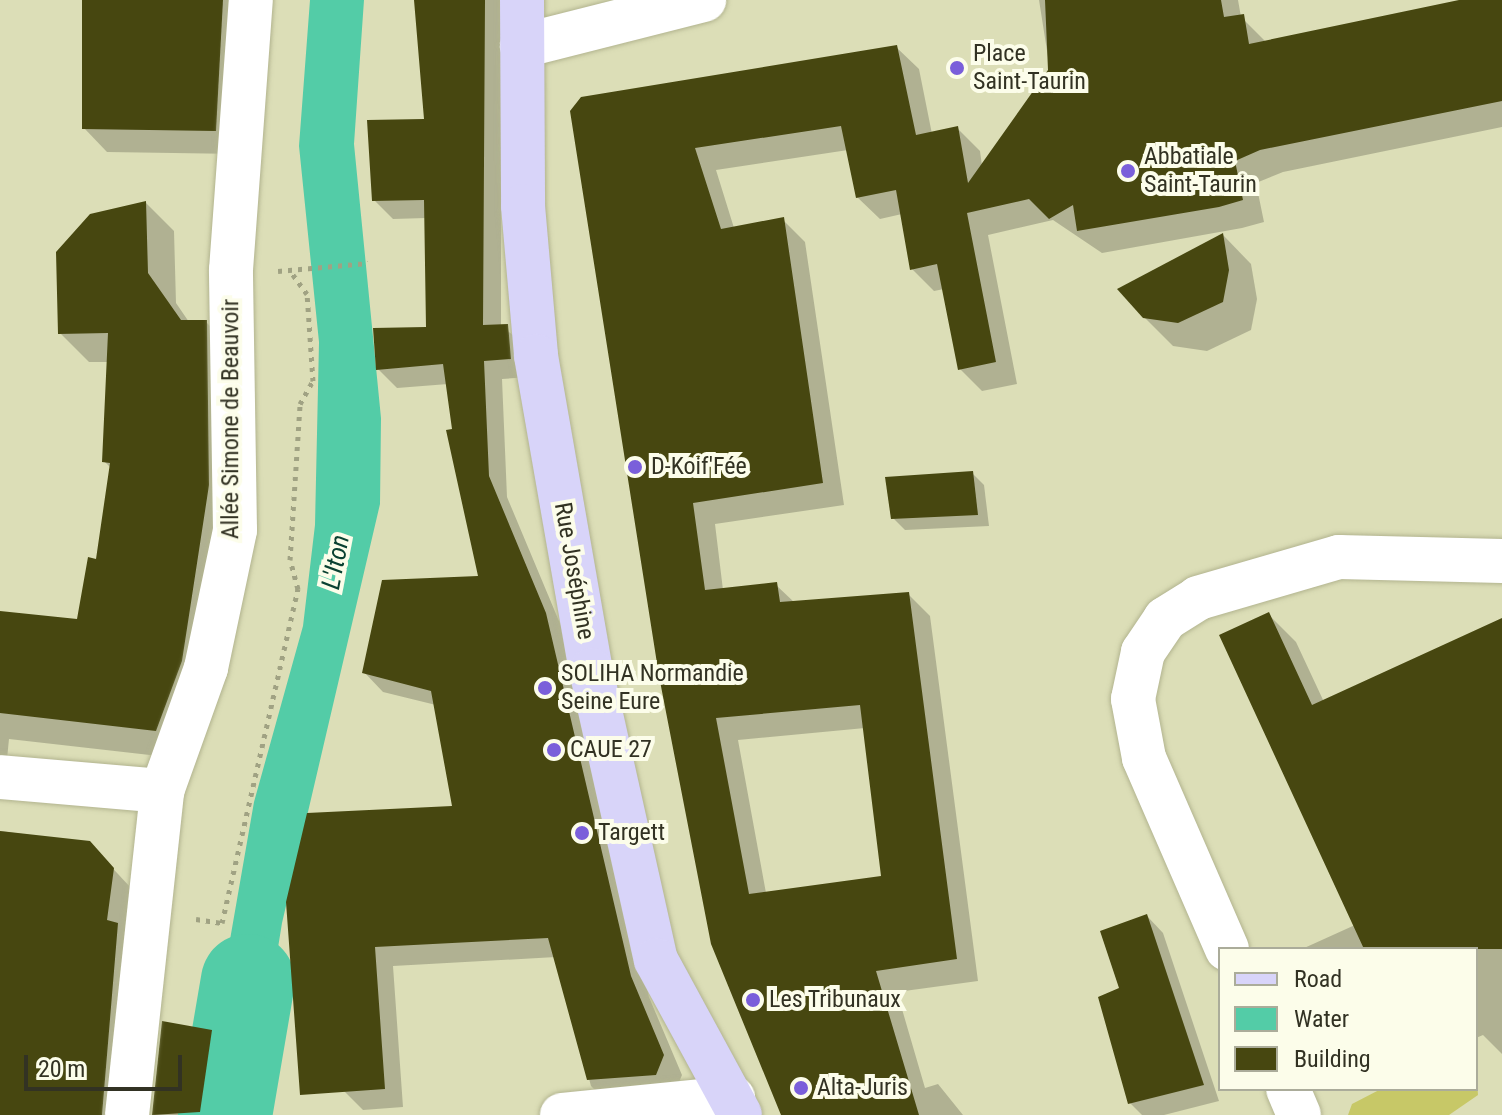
<!DOCTYPE html>
<html>
<head>
<meta charset="utf-8">
<style>
	body { margin:0 }
	#map { position:relative; width:1502px; height:1115px; overflow:hidden; background:#dcdeb7; font-family:"Roboto Condensed",sans-serif }
	div>[style] { position:absolute }
	[style*='--x'] { left:calc(var(--x)*1px); top:calc(var(--y)*1px); width:calc(var(--w)*1px); rotate:calc(var(--a)*1deg) }
	.green>* { inset:0; background:#c7c867 }
	.water>* { inset:0; background:#53cca7 }
	.shadow>* { inset:0; background:#0003 }
	.river>* { height:94px; margin:-47px; padding:0 47px; transform-origin:47px; border-radius:47px; background:#53cca7 }
	.building>* { inset:0; background:#474710 }
	.path>* { height:5px; margin-top:-2.5px; transform-origin:0; background:repeating-linear-gradient(90deg,#a0a283 0 4px,transparent 0 10px) }
	.roads { filter:drop-shadow(0 0 2px #b2b48f) drop-shadow(0 0 2px #b2b48f) }
	.minor>* { height:44px; margin:-22px; padding:0 22px; transform-origin:22px; border-radius:22px; background:#fff }
	.major>* { height:44px; margin:-22px; padding:0 22px; transform-origin:22px; border-radius:22px; background:#d8d4f9 }
	.dots>* { width:22px; height:22px; translate:-50% -50%; box-sizing:border-box; border:4px solid #fcfdea; border-radius:50% }
	span { translate:-50% -50%; white-space:nowrap; text-align:center; line-height:1.15; -webkit-text-stroke:8px #fcfdea; paint-order:stroke }
	.poi-label { font-size:24px; color:#323223 }
	.left { translate:0 -50%; text-align:left }
	.street-label { font-size:24px; color:#323223 }
	.water-label { font-size:26px; color:#0a4131; font-style:italic }
	.legend { position:absolute; left:1218px; top:947px; width:260px; height:144px; box-sizing:border-box; background:#fcfdea; border:2px solid #abac9a; margin:0; padding:10px 14px; list-style:none; font-size:24px; color:#323223 }
	.legend li { display:flex; align-items:center; gap:16px; height:40px }
	.legend b { width:40px; border:2px solid #abac9a }
	.scale { position:absolute; left:24px; top:1055px; width:158px; height:36px; box-sizing:border-box; border:4px solid #323223; border-top:0; padding-left:10px; font-size:24px; line-height:28px; white-space:nowrap; color:#323223; -webkit-text-stroke:6px #fcfdea; paint-order:stroke }
</style>
</head>
<body>
<div id="map">
	<div class="green">
		<i style="clip-path:polygon(1476px 1068px,1478px 1095px,1449px 1115px,1348px 1115px,1352px 1104px,1381px 1089px,1476px 1089px)"></i>
	</div>
	<div class="water">
		<i style="clip-path:polygon(310px 0,364px 0,354px 144px,381px 418px,380px 504px,282px 923px,252px 1108px,200px 1112px,254px 802px,303px 626px,315px 525px,319px 342px,299px 146px)"></i>
	</div>
	<div class="shadow">
		<i style="clip-path:polygon(84px 0,246px 0,239px 154px,107px 152px,84px 128px)"></i>
		<i style="clip-path:polygon(416px 0,501px 0,501px 326px,526px 345px,529px 377px,502px 379px,507px 497px,564px 633px,649px 997px,682px 1075px,672px 1099px,610px 1105px,591px 1086px,556px 957px,393px 966px,403px 1107px,363px 1110px,344px 1091px,335px 966px,455px 808px,436px 705px,383px 692px,364px 672px,480px 578px,448px 384px,397px 388px,378px 369px,428px 329px,426px 218px,393px 219px,374px 200px,426px 121px)"></i>
		<i style="clip-path:polygon(evenodd,1039px 0,1238px 0,1241px 17px,1266px 42px,1469px 0,1502px 0,1502px 127px,1283px 172px,1256px 183px,1264px 222px,1242px 228px,1102px 253px,1053px 220px,988px 235px,1017px 384px,982px 391px,960px 369px,944px 289px,934px 291px,912px 269px,902px 214px,880px 219px,857px 197px,848px 150px,716px 170px,734px 228px,783px 220px,805px 242px,844px 505px,715px 524px,723px 590px,776px 585px,795px 603px,908px 594px,930px 616px,978px 981px,897px 992px,925px 1088px,938px 1084px,963px 1115px,789px 1115px,572px 112px,896px 47px,919px 69px,932px 134px,958px 129px,980px 151px,982px 166px,1050px 70px,1039px 0,865px 728px,884px 878px,766px 893px,738px 740px,865px 728px)"></i>
		<i style="clip-path:polygon(146px 203px,174px 231px,176px 303px,189px 322px,206px 322px,235px 351px,185px 759px,9px 739px,6px 769px,0 768px,0 613px,79px 621px,97px 561px,111px 468px,104px 461px,109px 362px,89px 362px,60px 333px)"></i>
		<i style="clip-path:polygon(1223px 235px,1251px 264px,1257px 299px,1251px 330px,1207px 351px,1173px 346px,1144px 317px)"></i>
		<i style="clip-path:polygon(972px 473px,984px 485px,989px 526px,905px 530px,893px 518px)"></i>
		<i style="clip-path:polygon(1269px 615px,1296px 642px,1324px 702px,1502px 620px,1502px 1054px,1483px 1035px,1476px 1038px,1476px 949px,1302px 949px,1355px 925px)"></i>
		<i style="clip-path:polygon(0 831px,89px 843px,132px 889px,124px 1115px,0 1115px)"></i>
		<i style="clip-path:polygon(1147px 916px,1163px 933px,1219px 1101px,1164px 1115px,1142px 1115px,1130px 1103px,1122px 989px)"></i>
		<i style="clip-path:polygon(164px 1023px,211px 1032px,227px 1049px,218px 1115px,154px 1115px)"></i>
	</div>
	<div class="river">
		<i style="--x:225;--y:1115;--w:136;--a:-80.3"></i>
	</div>
	<div class="building">
		<i style="clip-path:polygon(82px 0,223px 0,216px 131px,82px 129px)"></i>
		<i style="clip-path:polygon(414px 0,485px 0,483px 325px,508px 324px,511px 359px,484px 361px,489px 476px,546px 613px,631px 976px,664px 1055px,656px 1075px,587px 1080px,548px 938px,375px 947px,385px 1089px,300px 1095px,286px 902px,307px 813px,452px 806px,431px 691px,362px 673px,382px 580px,478px 576px,446px 430px,452px 429px,443px 364px,376px 370px,373px 328px,426px 327px,424px 200px,372px 201px,367px 120px,424px 119px)"></i>
		<i style="clip-path:polygon(evenodd,1045px 0,1221px 0,1224px 17px,1244px 14px,1249px 44px,1459px 0,1502px 0,1502px 101px,1260px 150px,1235px 161px,1243px 200px,1219px 207px,1077px 231px,1073px 205px,1049px 219px,1029px 199px,967px 213px,996px 362px,958px 370px,937px 264px,910px 270px,896px 190px,856px 198px,841px 126px,695px 148px,721px 229px,784px 217px,823px 483px,693px 503px,705px 590px,777px 582px,780px 602px,909px 592px,957px 959px,876px 971px,919px 1115px,781px 1115px,711px 944px,659px 676px,570px 111px,581px 97px,897px 45px,916px 135px,958px 126px,968px 183px,1048px 70px,1045px 0,860px 705px,881px 876px,749px 894px,716px 718px,860px 705px)"></i>
		<i style="clip-path:polygon(146px 201px,148px 273px,181px 320px,207px 320px,209px 485px,182px 661px,156px 731px,0 713px,0 611px,77px 619px,88px 557px,96px 559px,110px 463px,102px 462px,108px 333px,58px 334px,56px 252px,90px 214px)"></i>
		<i style="clip-path:polygon(1223px 233px,1229px 270px,1223px 302px,1178px 323px,1143px 318px,1117px 289px)"></i>
		<i style="clip-path:polygon(973px 471px,978px 515px,891px 519px,885px 477px)"></i>
		<i style="clip-path:polygon(1269px 612px,1312px 705px,1502px 618px,1502px 949px,1364px 949px,1219px 635px)"></i>
		<i style="clip-path:polygon(0 831px,90px 841px,114px 868px,107px 920px,118px 923px,102px 1115px,0 1115px)"></i>
		<i style="clip-path:polygon(1147px 914px,1204px 1085px,1128px 1104px,1098px 997px,1119px 988px,1100px 931px)"></i>
		<i style="clip-path:polygon(162px 1021px,212px 1030px,200px 1112px,152px 1115px)"></i>
	</div>
	<div class="path">
		<i style="--x:278;--y:271;--w:90;--a:-5.1"></i>
		<i style="--x:196;--y:919;--w:26;--a:9"></i>
		<i style="--x:222;--y:923;--w:343;--a:-77.2"></i>
		<i style="--x:298;--y:589;--w:30;--a:-105"></i>
		<i style="--x:290;--y:560;--w:156;--a:-86.3"></i>
		<i style="--x:300;--y:404;--w:26;--a:-61"></i>
		<i style="--x:313;--y:381;--w:87;--a:-93.9"></i>
		<i style="--x:307;--y:294;--w:29;--a:-126"></i>
	</div>
	<div class="roads">
		<div class="minor">
			<i style="--x:522;--y:46;--w:188;--a:-14.2"></i>
			<i style="--x:0;--y:777;--w:163;--a:4.9"></i>
			<i style="--x:1227;--y:949;--w:208;--a:-113.5"></i>
			<i style="--x:1144;--y:758;--w:60;--a:-100.6"></i>
			<i style="--x:1133;--y:699;--w:48;--a:-78"></i>
			<i style="--x:1143;--y:652;--w:40;--a:-56"></i>
			<i style="--x:1165;--y:619;--w:39;--a:-32"></i>
			<i style="--x:1198;--y:598;--w:147;--a:-16.2"></i>
			<i style="--x:1339;--y:557;--w:163;--a:1.4"></i>
			<i style="--x:1288;--y:1089;--w:28;--a:67"></i>
			<i style="--x:127;--y:1115;--w:326;--a:-83.8"></i>
			<i style="--x:162;--y:791;--w:131;--a:-70.3"></i>
			<i style="--x:206;--y:668;--w:141;--a:-78.1"></i>
			<i style="--x:235;--y:530;--w:260;--a:-90.9"></i>
			<i style="--x:231;--y:270;--w:271;--a:-85.8"></i>
			<i style="--x:562;--y:1115;--w:172;--a:-5.7"></i>
		</div>
		<div class="major">
			<i style="--x:522;--y:0;--w:206;--a:89.7"></i>
			<i style="--x:523;--y:206;--w:151;--a:85"></i>
			<i style="--x:536;--y:356;--w:319;--a:80.1"></i>
			<i style="--x:591;--y:670;--w:297;--a:77.4"></i>
			<i style="--x:656;--y:960;--w:176;--a:61.5"></i>
		</div>
	</div>
	<div class="dots">
		<i style="left:957px;top:68px;background:#7a5fda"></i>
		<i style="left:1128px;top:171px;background:#7a5fda"></i>
		<i style="left:635px;top:467px;background:#7a5fda"></i>
		<i style="left:545px;top:688px;background:#7a5fda"></i>
		<i style="left:554px;top:750px;background:#7a5fda"></i>
		<i style="left:582px;top:833px;background:#7a5fda"></i>
		<i style="left:753px;top:1000px;background:#7a5fda"></i>
		<i style="left:801px;top:1088px;background:#7a5fda"></i>
	</div>
	<div class="poi-label">
		<span class="left" style="left:973px;top:68px">Place<br>Saint-Taurin</span>
		<span class="left" style="left:1144px;top:171px">Abbatiale<br>Saint-Taurin</span>
		<span class="left" style="left:651px;top:467px">D-Koif'Fée</span>
		<span class="left" style="left:561px;top:688px">SOLIHA Normandie<br>Seine Eure</span>
		<span class="left" style="left:570px;top:750px">CAUE 27</span>
		<span class="left" style="left:598px;top:833px">Targett</span>
		<span class="left" style="left:769px;top:1000px">Les Tribunaux</span>
		<span class="left" style="left:817px;top:1088px">Alta-Juris</span>
	</div>
	<div class="street-label">
		<span style="left:231px;top:419px;rotate:-90deg">Allée Simone de Beauvoir</span>
		<span style="left:574px;top:571px;rotate:80deg">Rue Joséphine</span>
	</div>
	<div class="water-label">
		<span style="left:336px;top:562px;rotate:-79deg">L'Iton</span>
	</div>
	<ul class="legend">
	<li><b style="height:10px;background:#d8d4f9"></b>Road</li>
	<li><b style="height:22px;background:#53cca7"></b>Water</li>
	<li><b style="height:22px;background:#474710"></b>Building</li>
	</ul>
	<div class="scale">20 m</div>
</div>
</body>
</html>
